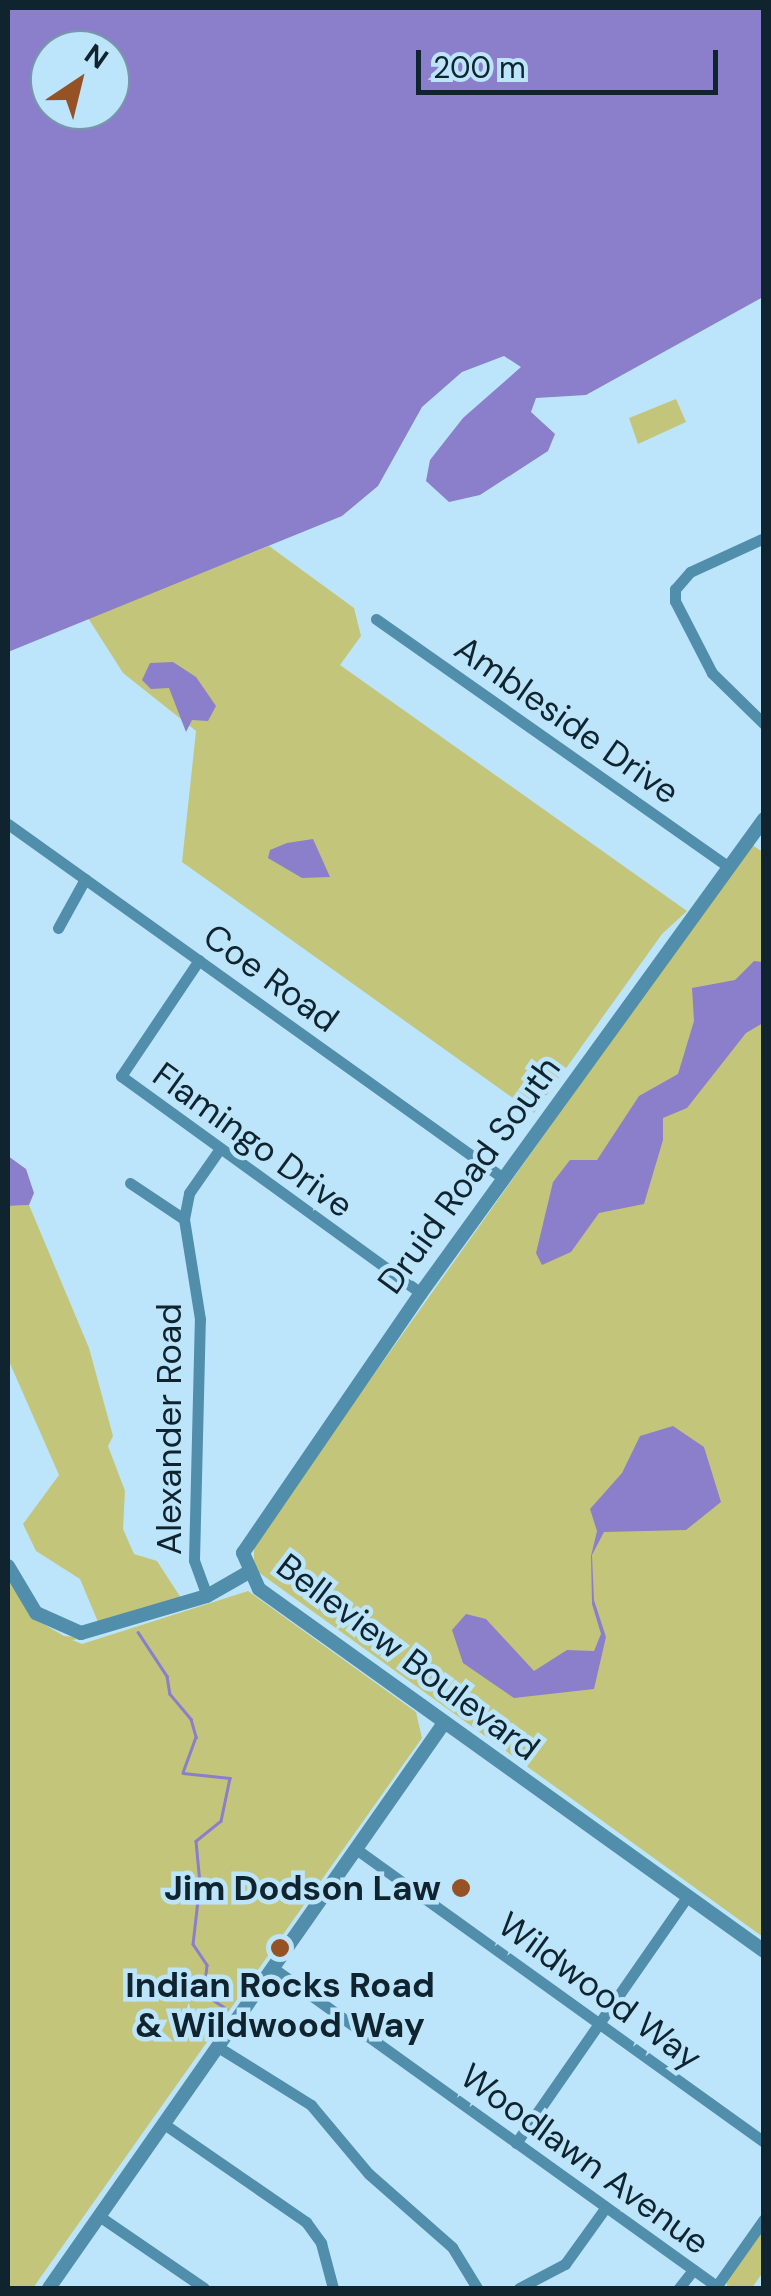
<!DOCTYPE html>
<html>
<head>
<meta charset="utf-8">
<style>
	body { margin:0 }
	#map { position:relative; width:771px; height:2296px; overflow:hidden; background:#bce5fb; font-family:"DM Sans",sans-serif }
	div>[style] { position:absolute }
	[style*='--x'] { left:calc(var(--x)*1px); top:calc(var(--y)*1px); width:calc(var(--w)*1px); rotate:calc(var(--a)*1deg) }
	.green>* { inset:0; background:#c3c67a }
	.water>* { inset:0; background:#8b7eca }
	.stream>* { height:2.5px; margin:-1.25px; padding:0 1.25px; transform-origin:1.25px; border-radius:1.25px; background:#8b7eca }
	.minor>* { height:11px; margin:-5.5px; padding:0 5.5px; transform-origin:5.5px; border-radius:5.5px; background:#508eac }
	.tertiary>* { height:14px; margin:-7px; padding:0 7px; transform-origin:7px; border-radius:7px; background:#508eac }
	.dots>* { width:28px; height:28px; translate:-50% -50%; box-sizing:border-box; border:5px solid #bce5fb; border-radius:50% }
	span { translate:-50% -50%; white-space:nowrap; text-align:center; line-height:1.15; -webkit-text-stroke:9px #bce5fb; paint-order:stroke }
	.street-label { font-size:35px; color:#0f242e }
	.poi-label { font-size:35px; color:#0f242e; font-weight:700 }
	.right { translate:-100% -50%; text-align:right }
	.frame { position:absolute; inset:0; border:10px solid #0f242e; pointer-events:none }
	.north { position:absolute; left:30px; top:30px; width:100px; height:100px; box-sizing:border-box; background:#bce5fb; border:2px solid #7798a9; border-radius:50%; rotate:35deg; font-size:28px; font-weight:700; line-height:40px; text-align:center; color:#0f242e }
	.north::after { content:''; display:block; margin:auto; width:35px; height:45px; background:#965125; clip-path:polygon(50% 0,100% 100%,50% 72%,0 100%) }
	.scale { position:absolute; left:416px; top:50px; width:302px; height:45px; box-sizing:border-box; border:5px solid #0f242e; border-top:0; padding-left:12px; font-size:30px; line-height:35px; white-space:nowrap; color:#0f242e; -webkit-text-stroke:8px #bce5fb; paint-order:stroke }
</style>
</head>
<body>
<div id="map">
	<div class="green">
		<i style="clip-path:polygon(676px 399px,686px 422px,638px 444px,629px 418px)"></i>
		<i style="clip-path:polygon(269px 546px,354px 608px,361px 636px,340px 665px,687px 911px,662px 934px,534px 1113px,182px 862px,196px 731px,123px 673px,88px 618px)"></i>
		<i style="clip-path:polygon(751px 844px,764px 853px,763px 1937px,254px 1569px,254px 1543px)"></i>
		<i style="clip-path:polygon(29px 1205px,89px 1348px,113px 1436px,108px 1446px,125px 1491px,123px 1529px,134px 1554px,157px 1561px,181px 1598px,98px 1622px,80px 1579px,36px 1551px,23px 1524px,59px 1475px,8px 1359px,8px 1206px)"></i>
		<i style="clip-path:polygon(8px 1580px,33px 1618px,64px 1636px,86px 1638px,72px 1640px,82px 1644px,248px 1591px,416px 1712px,422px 1738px,33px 2288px,8px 2288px)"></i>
		<i style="clip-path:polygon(763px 2227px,763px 2272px,752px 2288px,728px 2288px,726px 2282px)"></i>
	</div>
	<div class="water">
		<i style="clip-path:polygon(evenodd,8px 8px,763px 8px,763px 297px,586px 395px,536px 398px,531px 412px,555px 434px,548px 451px,480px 495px,449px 502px,426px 481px,430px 460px,463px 418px,521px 367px,504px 356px,462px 372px,422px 407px,378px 486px,342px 516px,8px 652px,8px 8px,110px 50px,110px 110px,50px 110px,50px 50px,110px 50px)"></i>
		<i style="clip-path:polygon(173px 662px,196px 677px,216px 706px,208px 721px,192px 720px,186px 732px,169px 688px,151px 689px,142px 680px,150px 663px)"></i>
		<i style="clip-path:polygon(313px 839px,330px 877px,302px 878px,268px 858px,270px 850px,287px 843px)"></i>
		<i style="clip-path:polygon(754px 961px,763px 962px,763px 1023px,746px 1033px,687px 1108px,663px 1118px,663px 1140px,644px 1204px,599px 1213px,571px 1252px,542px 1265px,536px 1253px,553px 1182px,570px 1160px,597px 1160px,639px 1096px,678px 1074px,694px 1021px,692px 988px,735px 980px)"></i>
		<i style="clip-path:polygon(8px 1156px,26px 1169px,34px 1193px,29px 1205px,8px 1206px)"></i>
		<i style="clip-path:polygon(673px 1426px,704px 1447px,721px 1502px,686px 1530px,604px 1532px,592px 1555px,594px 1600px,606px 1637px,594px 1689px,514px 1698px,463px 1663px,452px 1630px,466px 1614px,486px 1619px,534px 1671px,567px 1650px,594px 1651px,601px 1634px,592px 1604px,591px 1556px,597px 1531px,590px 1509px,622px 1473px,640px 1436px)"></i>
	</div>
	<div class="stream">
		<i style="--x:138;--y:1632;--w:53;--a:56.6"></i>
		<i style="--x:167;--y:1676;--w:18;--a:81"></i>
		<i style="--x:170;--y:1694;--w:33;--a:50"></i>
		<i style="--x:191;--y:1719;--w:19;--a:74"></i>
		<i style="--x:196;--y:1737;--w:38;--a:110"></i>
		<i style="--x:183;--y:1773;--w:47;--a:6.1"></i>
		<i style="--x:230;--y:1778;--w:44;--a:101.8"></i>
		<i style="--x:221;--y:1821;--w:32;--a:141"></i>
		<i style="--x:196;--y:1841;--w:42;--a:84.6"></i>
		<i style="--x:200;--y:1883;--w:61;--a:96.5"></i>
		<i style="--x:193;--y:1944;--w:25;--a:56"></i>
		<i style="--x:207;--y:1965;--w:29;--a:96"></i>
		<i style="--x:204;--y:1994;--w:27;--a:33"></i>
	</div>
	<div class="minor">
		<i style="--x:764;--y:538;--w:81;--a:155.3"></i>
		<i style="--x:690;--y:572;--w:23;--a:131"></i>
		<i style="--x:675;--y:589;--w:12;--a:90"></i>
		<i style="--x:675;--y:601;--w:81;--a:62.8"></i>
		<i style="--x:712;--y:673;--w:73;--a:44.4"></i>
		<i style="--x:376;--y:619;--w:429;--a:35.1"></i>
		<i style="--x:8;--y:824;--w:609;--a:35.57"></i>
		<i style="--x:58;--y:928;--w:56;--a:-61.1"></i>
		<i style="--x:199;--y:960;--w:140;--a:123.9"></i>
		<i style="--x:121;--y:1076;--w:370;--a:35.9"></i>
		<i style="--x:130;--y:1183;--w:65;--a:33.7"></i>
		<i style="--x:207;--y:1596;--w:38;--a:-110"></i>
		<i style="--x:194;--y:1560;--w:241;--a:-88.6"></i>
		<i style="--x:200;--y:1319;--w:101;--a:-99.1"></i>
		<i style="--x:184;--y:1219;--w:26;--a:-79"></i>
		<i style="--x:189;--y:1193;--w:52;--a:-55.1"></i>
		<i style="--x:356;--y:1849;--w:502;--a:35.68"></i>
		<i style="--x:273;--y:1968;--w:549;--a:35.66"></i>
		<i style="--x:218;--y:2047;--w:110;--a:31.9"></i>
		<i style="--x:311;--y:2105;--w:90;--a:50"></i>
		<i style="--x:369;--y:2174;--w:111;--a:41.3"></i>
		<i style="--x:452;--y:2247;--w:48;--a:58.6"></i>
		<i style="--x:164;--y:2124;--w:173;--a:34.6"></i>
		<i style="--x:306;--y:2222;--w:26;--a:54"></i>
		<i style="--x:321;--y:2243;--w:47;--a:75.1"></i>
		<i style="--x:516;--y:2143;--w:300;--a:-55.2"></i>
		<i style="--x:99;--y:2216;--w:127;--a:34.4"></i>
		<i style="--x:716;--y:2287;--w:83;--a:-54.8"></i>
		<i style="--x:519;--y:2288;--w:52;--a:-27.6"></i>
		<i style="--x:565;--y:2264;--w:70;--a:-54.3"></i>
		<i style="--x:679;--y:2288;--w:23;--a:-52"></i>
	</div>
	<div class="tertiary">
		<i style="--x:764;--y:819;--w:585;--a:125.89"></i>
		<i style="--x:421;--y:1293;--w:315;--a:124.4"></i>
		<i style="--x:243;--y:1553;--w:39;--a:66"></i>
		<i style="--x:259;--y:1589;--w:621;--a:35.63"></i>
		<i style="--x:8;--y:1566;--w:55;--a:59.2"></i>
		<i style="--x:36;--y:1613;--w:49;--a:24"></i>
		<i style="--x:81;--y:1633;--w:131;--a:-16.4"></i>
		<i style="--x:207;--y:1596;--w:46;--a:-29.9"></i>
		<i style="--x:49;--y:2288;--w:689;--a:-55.04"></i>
	</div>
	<div class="dots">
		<i style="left:461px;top:1888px;background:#965125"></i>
		<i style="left:280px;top:1948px;background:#965125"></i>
	</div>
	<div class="street-label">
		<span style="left:567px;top:720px;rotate:35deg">Ambleside Drive</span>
		<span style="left:271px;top:978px;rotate:36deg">Coe Road</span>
		<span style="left:253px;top:1140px;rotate:36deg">Flamingo Drive</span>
		<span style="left:469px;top:1175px;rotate:-54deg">Druid Road South</span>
		<span style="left:169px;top:1429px;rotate:-90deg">Alexander Road</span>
		<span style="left:408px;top:1657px;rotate:37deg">Belleview Boulevard</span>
		<span style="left:600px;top:1991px;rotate:36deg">Wildwood Way</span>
		<span style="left:585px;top:2159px;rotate:36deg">Woodlawn Avenue</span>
	</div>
	<div class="poi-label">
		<span class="right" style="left:441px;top:1888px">Jim Dodson Law</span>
		<span style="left:280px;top:2005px">Indian Rocks Road<br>&amp; Wildwood Way</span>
	</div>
	<div class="frame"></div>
	<div class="north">N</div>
	<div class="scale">200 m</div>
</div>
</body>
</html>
